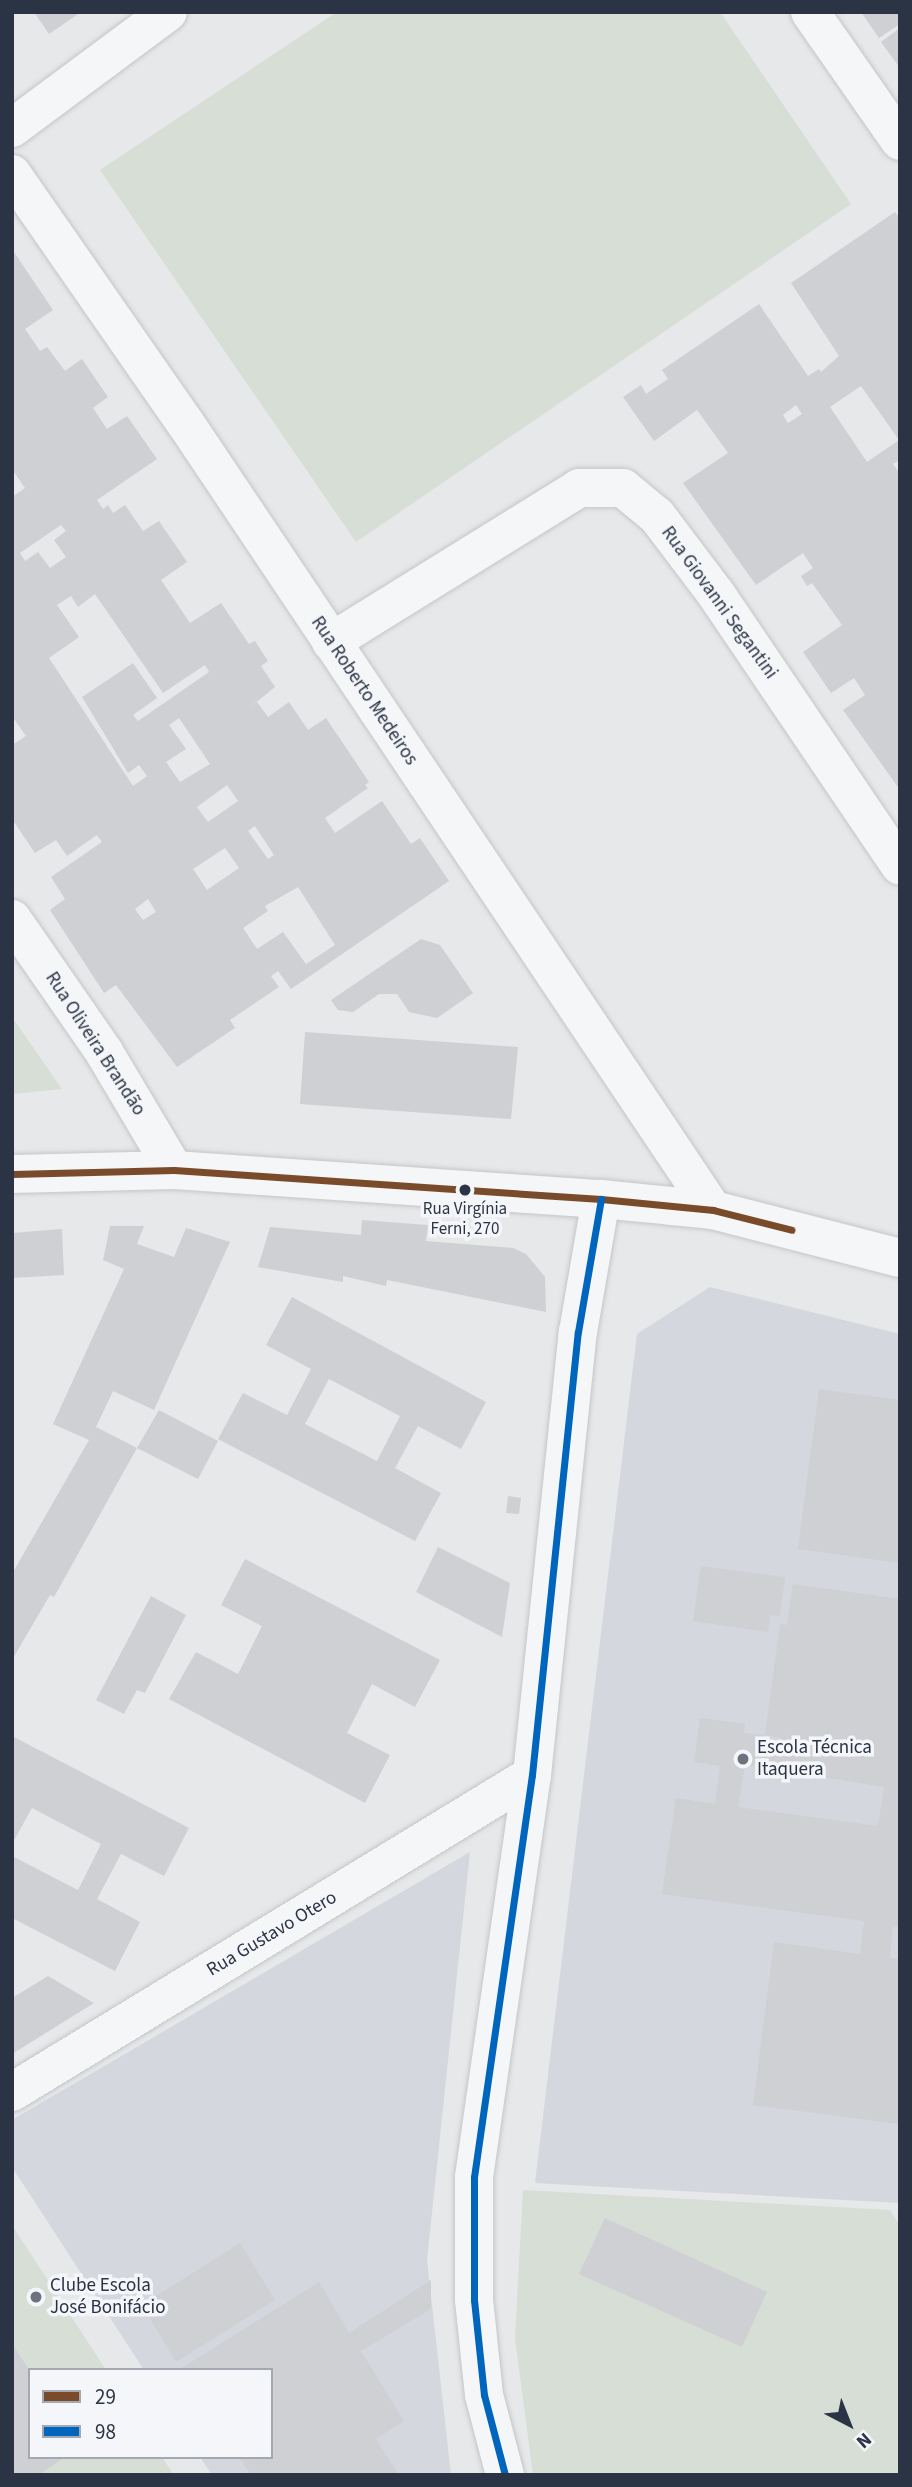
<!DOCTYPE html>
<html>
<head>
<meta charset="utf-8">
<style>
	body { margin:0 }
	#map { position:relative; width:912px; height:2487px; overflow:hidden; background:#e6e8ea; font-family:"Source Sans 3",sans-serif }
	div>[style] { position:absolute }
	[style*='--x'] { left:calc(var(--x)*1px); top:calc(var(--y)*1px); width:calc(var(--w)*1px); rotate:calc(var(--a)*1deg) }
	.built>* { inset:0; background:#d4d7dd }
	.green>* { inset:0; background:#d6ded6 }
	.building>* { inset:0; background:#ced0d3 }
	.roads { filter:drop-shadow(0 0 2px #c4c6c8) drop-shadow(0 0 2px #c4c6c8) }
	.minor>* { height:38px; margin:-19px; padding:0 19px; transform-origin:19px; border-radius:19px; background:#f5f6f7 }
	.tertiary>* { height:38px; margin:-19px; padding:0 19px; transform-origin:19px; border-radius:19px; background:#f5f6f7 }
	.bus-1>* { height:7px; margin:-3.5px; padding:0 3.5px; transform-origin:3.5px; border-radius:3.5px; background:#7a4b2a }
	.bus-2>* { height:7px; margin:-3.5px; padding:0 3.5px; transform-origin:3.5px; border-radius:3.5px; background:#0065bd }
	.dots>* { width:19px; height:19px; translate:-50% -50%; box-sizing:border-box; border:4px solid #f4f6f9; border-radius:50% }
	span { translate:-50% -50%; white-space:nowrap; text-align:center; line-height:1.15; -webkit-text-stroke:7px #f4f6f9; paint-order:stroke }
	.bus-label { font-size:17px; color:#2b3445 }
	.street-label { font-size:19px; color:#2b3445 }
	.poi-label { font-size:19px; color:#2b3445 }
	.left { translate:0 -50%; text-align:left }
	.frame { position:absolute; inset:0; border:14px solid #2b3445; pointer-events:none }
	.legend { position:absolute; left:28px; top:2368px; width:245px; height:91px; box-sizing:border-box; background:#f4f6f9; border:2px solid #a4a8b1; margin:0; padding:9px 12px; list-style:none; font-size:21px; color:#2b3445 }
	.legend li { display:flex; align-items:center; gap:14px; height:35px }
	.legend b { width:35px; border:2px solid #a4a8b1 }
	.north { position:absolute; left:814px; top:2389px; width:70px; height:70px; -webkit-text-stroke:5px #f4f6f9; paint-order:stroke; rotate:138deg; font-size:19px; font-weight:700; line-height:28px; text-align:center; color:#2b3445 }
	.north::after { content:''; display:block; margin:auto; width:24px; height:32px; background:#2b3445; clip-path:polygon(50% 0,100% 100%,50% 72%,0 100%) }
</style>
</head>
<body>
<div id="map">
	<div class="built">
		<i style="clip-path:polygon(710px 1287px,900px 1334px,899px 2203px,535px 2183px,637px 1334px)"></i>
		<i style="clip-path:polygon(470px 1852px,427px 2260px,451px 2475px,212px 2475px,200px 2457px,271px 2457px,271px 2370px,144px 2370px,12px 2167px,12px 2120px)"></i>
	</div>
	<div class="green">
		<i style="clip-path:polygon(337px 12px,720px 12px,851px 204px,356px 542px,100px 170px)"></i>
		<i style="clip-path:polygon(12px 1017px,62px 1089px,12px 1094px)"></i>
		<i style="clip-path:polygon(523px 2190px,890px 2210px,900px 2226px,900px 2475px,533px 2475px,515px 2339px)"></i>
		<i style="clip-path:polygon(12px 2225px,106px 2370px,30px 2370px,30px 2457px,162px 2457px,174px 2475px,12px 2475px)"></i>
	</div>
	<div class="building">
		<i style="clip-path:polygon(34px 12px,81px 12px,49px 34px)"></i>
		<i style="clip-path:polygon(861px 12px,900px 12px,900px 24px,879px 38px)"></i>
		<i style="clip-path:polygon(900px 28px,900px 68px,881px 42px)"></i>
		<i style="clip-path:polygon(evenodd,895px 212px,900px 219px,900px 460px,893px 464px,900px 474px,900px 790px,843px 710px,865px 695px,854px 678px,831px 693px,803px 652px,842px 625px,812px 583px,807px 586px,801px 576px,813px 568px,803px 553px,756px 585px,683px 483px,728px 453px,697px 410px,654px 441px,623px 397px,641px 385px,646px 394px,668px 379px,662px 370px,759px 304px,808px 376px,819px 369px,821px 372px,839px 356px,791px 283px,895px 212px,861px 386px,899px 440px,867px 462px,830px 407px,861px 386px,895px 212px,796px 405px,802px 414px,788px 423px,783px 415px,796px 405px)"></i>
		<i style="clip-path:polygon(evenodd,12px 249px,53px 310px,25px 329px,40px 351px,47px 347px,65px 371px,82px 359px,108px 397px,93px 408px,107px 429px,127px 416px,157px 459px,97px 500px,103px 509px,108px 505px,113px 513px,125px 505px,143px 531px,159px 521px,187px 562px,161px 580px,190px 623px,221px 603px,249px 644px,255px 641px,268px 661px,261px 666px,275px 687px,249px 708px,257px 702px,268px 717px,289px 702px,308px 730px,326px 718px,369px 782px,365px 785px,368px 788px,325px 818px,335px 833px,382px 801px,411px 844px,420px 838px,449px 881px,291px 989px,278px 971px,271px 976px,279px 987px,230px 1020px,235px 1028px,177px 1067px,116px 985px,104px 993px,50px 910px,65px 899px,51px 877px,102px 842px,97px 835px,67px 856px,56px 840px,35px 853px,12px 819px,12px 745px,26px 736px,12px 716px,12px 497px,25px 488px,12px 469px,12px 249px,61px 525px,66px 531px,54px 540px,66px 557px,50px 568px,38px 552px,25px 561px,20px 553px,61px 525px,12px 249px,95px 594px,163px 693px,205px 665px,209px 672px,138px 721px,133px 715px,157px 698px,133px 663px,82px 697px,128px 773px,139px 765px,147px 776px,133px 786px,49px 658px,79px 637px,57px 605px,71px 596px,78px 607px,95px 594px,12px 249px,179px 718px,210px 764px,180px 782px,166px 762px,186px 749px,169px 725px,179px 718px,12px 249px,227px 785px,238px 801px,208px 822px,197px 807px,227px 785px,12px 249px,255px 826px,274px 855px,268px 859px,248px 831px,255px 826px,12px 249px,225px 848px,239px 868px,207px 890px,193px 869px,225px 848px,12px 249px,298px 887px,335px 945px,306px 964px,283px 932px,257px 949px,243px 928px,268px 911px,265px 906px,298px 887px,12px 249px,148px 899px,156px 912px,143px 920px,135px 909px,148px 899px)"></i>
		<i style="clip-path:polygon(421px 939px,440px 945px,473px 993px,437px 1018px,409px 1012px,397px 994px,379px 994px,353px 1012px,338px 1010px,331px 1000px)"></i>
		<i style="clip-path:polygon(305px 1032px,518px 1047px,511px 1119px,300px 1104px)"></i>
		<i style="clip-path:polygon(362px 1220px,428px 1225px,426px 1241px,513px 1248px,526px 1254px,545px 1277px,546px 1312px,387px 1280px,386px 1286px,343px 1276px,343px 1282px,258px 1267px,270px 1227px,361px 1235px)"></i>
		<i style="clip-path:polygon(110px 1226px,144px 1226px,137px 1244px,174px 1257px,186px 1228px,230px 1242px,154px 1410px,113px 1391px,96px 1427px,137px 1448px,159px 1410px,218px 1441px,198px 1479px,137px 1448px,54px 1597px,50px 1595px,12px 1660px,12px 1574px,89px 1440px,53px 1424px,124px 1269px,103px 1260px)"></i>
		<i style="clip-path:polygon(62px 1229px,64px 1275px,12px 1278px,12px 1233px)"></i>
		<i style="clip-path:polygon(evenodd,292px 1297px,486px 1402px,461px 1449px,418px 1426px,395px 1468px,441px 1493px,415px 1541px,218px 1439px,243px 1393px,287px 1415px,311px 1369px,266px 1345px,292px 1297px,329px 1379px,400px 1416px,377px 1461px,305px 1424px,329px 1379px)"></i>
		<i style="clip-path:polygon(819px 1389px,900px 1400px,900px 1563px,798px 1549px)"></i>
		<i style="clip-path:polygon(508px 1496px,521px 1498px,519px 1514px,506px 1513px)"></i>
		<i style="clip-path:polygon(438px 1547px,510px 1583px,502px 1637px,416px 1592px)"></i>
		<i style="clip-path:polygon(245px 1559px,440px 1660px,415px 1707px,372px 1684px,347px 1733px,390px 1755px,365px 1803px,169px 1699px,196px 1652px,238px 1674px,262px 1626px,221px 1605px)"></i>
		<i style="clip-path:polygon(701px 1566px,785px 1577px,780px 1616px,770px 1615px,768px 1632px,693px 1621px)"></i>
		<i style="clip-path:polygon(evenodd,793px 1584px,900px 1599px,900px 1927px,893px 1926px,890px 1958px,900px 1959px,900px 2124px,753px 2105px,774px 1942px,860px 1954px,864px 1921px,662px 1894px,676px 1798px,715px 1804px,720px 1766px,694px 1762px,700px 1718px,745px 1724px,744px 1733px,765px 1735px,780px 1624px,787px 1625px,793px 1584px,765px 1735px,779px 1738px,777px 1755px,763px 1753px,765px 1735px,793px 1584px,745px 1764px,884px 1787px,878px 1826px,738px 1807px,745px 1764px)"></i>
		<i style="clip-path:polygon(151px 1596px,186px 1615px,145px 1693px,137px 1690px,124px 1714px,96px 1700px)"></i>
		<i style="clip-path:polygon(12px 1736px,189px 1828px,164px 1876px,121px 1854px,97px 1899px,140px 1922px,115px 1971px,12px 1918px,12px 1856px,78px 1890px,101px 1844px,32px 1808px,12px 1844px)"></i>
		<i style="clip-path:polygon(48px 1976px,94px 2003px,12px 2054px,12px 1998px)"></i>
		<i style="clip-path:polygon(605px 2218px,767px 2292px,742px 2347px,579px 2274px)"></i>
		<i style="clip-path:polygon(240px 2243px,275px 2300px,176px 2362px,142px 2305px)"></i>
		<i style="clip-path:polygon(431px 2280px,431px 2309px,361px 2351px,404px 2421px,376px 2439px,399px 2475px,251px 2475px,239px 2457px,271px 2457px,271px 2370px,182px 2368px,319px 2282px,349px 2333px)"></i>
		<i style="clip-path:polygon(12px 2344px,30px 2371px,30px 2457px,65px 2457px,39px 2475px,12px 2475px)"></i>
	</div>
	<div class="roads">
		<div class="minor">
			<i style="--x:810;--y:12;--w:157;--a:55.1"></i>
			<i style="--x:12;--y:128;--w:194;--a:-36.6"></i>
			<i style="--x:12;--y:174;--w:305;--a:55.2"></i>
			<i style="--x:186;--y:424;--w:946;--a:56.16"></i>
			<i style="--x:331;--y:642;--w:292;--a:-31.8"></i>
			<i style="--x:579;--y:488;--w:44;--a:0"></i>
			<i style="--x:623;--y:488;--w:44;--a:39.5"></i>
			<i style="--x:657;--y:516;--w:98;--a:52.9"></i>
			<i style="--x:716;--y:594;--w:328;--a:55.9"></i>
			<i style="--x:12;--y:919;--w:162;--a:55.3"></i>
			<i style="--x:104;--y:1052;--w:137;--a:59.3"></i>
			<i style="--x:12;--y:2092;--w:609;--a:-31.37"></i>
			<i style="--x:505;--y:2475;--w:83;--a:-104.7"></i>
			<i style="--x:484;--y:2395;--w:96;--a:-96"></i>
			<i style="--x:474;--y:2300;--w:123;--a:-90"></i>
			<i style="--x:474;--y:2177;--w:406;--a:-81.8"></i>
			<i style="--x:532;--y:1775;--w:445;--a:-84.1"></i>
			<i style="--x:578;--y:1332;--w:135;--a:-80.2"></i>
		</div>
		<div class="tertiary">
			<i style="--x:12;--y:1174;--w:162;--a:-1.4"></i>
			<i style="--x:174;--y:1170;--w:428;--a:3.9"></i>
			<i style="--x:601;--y:1199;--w:113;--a:5.6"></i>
			<i style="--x:713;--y:1210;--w:193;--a:14.4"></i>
		</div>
	</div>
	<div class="bus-1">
		<i style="--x:12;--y:1174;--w:162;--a:-1.4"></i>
		<i style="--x:174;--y:1170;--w:428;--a:3.9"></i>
		<i style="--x:601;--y:1199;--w:113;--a:5.6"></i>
		<i style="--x:713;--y:1210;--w:81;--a:14.2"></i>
	</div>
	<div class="bus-2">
		<i style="--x:505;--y:2475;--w:83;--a:-104.7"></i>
		<i style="--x:484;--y:2395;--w:96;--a:-96"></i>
		<i style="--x:474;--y:2300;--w:123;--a:-90"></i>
		<i style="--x:474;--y:2177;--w:406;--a:-81.8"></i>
		<i style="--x:532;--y:1775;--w:445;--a:-84.1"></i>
		<i style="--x:578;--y:1332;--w:135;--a:-80.2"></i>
	</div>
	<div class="dots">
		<i style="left:465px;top:1190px;background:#2b3445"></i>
		<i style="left:743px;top:1759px;background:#6c737f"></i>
		<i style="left:36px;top:2297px;background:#6c737f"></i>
	</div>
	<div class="bus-label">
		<span style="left:465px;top:1220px">Rua Virgínia<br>Ferni, 270</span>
	</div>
	<div class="street-label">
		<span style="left:719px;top:603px;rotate:54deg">Rua Giovanni Segantini</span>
		<span style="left:364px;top:691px;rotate:56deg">Rua Roberto Medeiros</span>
		<span style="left:95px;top:1044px;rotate:57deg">Rua Oliveira Brandão</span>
		<span style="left:272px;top:1934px;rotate:-31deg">Rua Gustavo Otero</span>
	</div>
	<div class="poi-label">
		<span class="left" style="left:757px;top:1759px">Escola Técnica<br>Itaquera</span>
		<span class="left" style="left:50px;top:2297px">Clube Escola<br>José Bonifácio</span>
	</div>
	<div class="frame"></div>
	<ul class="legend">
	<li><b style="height:9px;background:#7a4b2a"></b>29</li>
	<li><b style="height:9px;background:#0065bd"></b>98</li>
	</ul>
	<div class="north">N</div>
</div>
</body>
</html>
